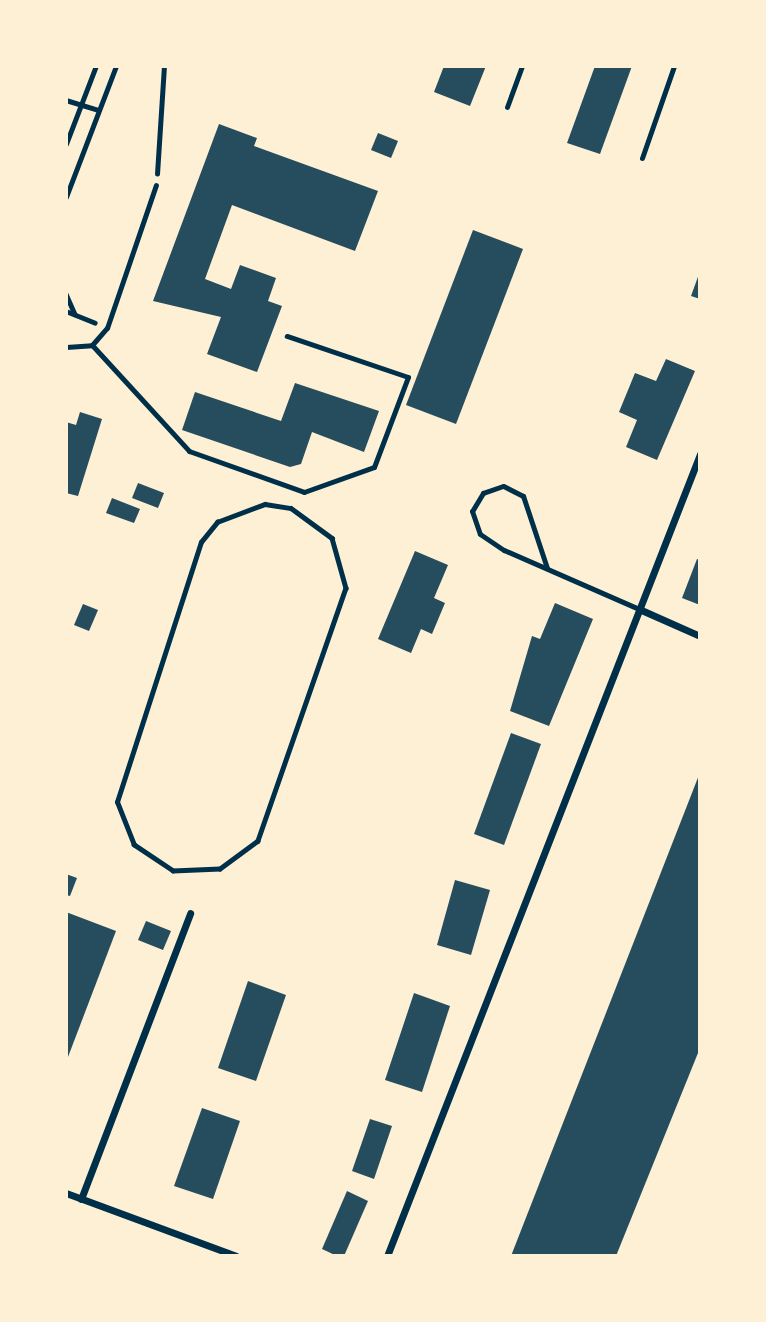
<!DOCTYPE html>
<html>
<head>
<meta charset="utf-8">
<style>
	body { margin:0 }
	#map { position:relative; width:766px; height:1322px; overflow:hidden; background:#fdf0d5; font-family:Barlow,sans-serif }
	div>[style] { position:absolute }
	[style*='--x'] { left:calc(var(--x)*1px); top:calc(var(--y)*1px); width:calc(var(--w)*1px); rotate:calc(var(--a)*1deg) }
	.building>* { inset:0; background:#264d5e }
	.path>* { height:4.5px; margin:-2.25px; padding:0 2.25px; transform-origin:2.25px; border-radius:2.25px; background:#003049 }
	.service>* { height:5px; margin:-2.5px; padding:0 2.5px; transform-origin:2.5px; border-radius:2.5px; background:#003049 }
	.minor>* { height:7px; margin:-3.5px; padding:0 3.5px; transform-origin:3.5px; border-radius:3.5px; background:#003049 }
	span { translate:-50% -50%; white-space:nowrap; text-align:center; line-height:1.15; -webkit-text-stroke:7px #fdf0d5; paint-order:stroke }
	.frame { position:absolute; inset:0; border:68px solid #fdf0d5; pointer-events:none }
</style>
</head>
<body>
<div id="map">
	<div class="building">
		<i style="clip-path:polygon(444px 66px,486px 66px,470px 106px,434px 92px)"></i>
		<i style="clip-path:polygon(595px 66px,632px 66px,600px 154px,567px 143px)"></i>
		<i style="clip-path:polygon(219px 124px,257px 138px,254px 146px,378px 191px,355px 251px,232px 205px,205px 279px,231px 289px,240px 265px,276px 278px,268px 301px,282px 306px,257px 372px,207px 354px,221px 317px,153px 301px)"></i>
		<i style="clip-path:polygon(378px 133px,398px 141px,391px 158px,371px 150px)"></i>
		<i style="clip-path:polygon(473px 230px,523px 249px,456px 424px,406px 405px)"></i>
		<i style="clip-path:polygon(699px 274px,700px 274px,700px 299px,691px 296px)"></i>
		<i style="clip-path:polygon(666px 359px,695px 371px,657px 460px,626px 447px,637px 420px,619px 412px,635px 373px,656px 381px)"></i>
		<i style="clip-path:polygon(295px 383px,379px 411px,364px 452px,312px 432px,301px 464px,290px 467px,182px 430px,195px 392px,281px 421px)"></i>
		<i style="clip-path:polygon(80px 412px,102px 419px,78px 496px,66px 493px,66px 422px,76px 425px)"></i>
		<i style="clip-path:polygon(138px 483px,164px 493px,158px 508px,132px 498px)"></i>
		<i style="clip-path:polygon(112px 498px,140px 509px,134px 523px,106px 513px)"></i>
		<i style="clip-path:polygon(415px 551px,448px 565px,434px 598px,445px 603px,432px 634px,421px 629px,411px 653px,378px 639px)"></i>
		<i style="clip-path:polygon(697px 559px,700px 560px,700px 605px,682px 598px)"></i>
		<i style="clip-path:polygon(555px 603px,593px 619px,549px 726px,510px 711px,532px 636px,540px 639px)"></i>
		<i style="clip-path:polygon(83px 604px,98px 610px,89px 631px,74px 625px)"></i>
		<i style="clip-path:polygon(511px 733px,541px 744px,504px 845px,474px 834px)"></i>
		<i style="clip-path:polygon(699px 775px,700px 1048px,616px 1256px,511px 1256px)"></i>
		<i style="clip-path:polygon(66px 874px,77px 878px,70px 896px,66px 895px)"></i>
		<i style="clip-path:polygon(455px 880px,490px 890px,471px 955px,437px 945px)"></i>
		<i style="clip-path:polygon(66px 912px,116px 931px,68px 1057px,66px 1057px)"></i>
		<i style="clip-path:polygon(146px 921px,171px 931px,163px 950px,138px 940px)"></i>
		<i style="clip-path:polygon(248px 981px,286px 995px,256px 1081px,218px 1068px)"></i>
		<i style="clip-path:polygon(414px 993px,450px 1006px,422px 1092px,385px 1080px)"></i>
		<i style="clip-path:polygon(202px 1108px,240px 1121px,213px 1199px,174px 1186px)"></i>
		<i style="clip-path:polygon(370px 1119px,392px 1126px,374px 1179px,352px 1171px)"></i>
		<i style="clip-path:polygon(347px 1191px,368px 1201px,344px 1256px,337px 1256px,322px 1249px)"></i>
	</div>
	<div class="path">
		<i style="--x:66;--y:100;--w:34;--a:17"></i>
		<i style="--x:66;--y:144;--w:84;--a:-69"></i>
		<i style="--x:157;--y:174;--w:108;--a:-86.3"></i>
		<i style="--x:66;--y:197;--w:140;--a:-69.1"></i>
		<i style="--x:66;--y:294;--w:22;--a:66"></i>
		<i style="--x:66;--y:311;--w:31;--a:22"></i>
		<i style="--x:265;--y:504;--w:26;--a:9"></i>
		<i style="--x:291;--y:508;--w:51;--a:36.2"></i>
		<i style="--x:332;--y:538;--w:52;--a:74.4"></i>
		<i style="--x:346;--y:588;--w:268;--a:109.2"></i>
		<i style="--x:258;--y:841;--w:47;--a:143.6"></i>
		<i style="--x:220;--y:869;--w:47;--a:177.6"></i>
		<i style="--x:173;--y:871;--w:47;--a:-146.3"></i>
		<i style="--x:134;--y:845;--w:46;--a:-111.6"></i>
		<i style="--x:117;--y:802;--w:273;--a:-72.1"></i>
		<i style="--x:201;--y:542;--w:26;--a:-51"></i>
		<i style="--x:217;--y:522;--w:51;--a:-20.6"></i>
	</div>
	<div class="service">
		<i style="--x:507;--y:107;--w:44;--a:-69.9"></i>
		<i style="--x:642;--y:158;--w:97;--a:-70.8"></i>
		<i style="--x:92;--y:345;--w:144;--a:47.5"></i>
		<i style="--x:189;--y:451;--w:122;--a:19.6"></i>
		<i style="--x:304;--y:492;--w:74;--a:-19.7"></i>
		<i style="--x:374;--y:467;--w:96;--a:-69.3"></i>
		<i style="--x:408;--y:377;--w:128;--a:-161.3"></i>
		<i style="--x:66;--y:347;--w:26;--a:-4"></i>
		<i style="--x:92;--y:345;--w:23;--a:-49"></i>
		<i style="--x:107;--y:328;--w:151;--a:-71.1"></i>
		<i style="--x:547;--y:568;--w:76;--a:-108.4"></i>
		<i style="--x:523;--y:496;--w:22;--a:-153"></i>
		<i style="--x:503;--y:486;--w:21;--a:161"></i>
		<i style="--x:483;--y:493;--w:21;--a:121"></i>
		<i style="--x:472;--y:511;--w:24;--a:71"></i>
		<i style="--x:480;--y:534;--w:29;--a:34"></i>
		<i style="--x:504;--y:550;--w:147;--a:23.6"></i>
	</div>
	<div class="minor">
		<i style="--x:639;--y:609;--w:67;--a:23.9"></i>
		<i style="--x:66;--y:1193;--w:181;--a:20.3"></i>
		<i style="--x:81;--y:1199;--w:306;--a:-69.1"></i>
		<i style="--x:387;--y:1256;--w:861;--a:-68.68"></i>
	</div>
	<div class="frame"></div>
</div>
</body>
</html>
